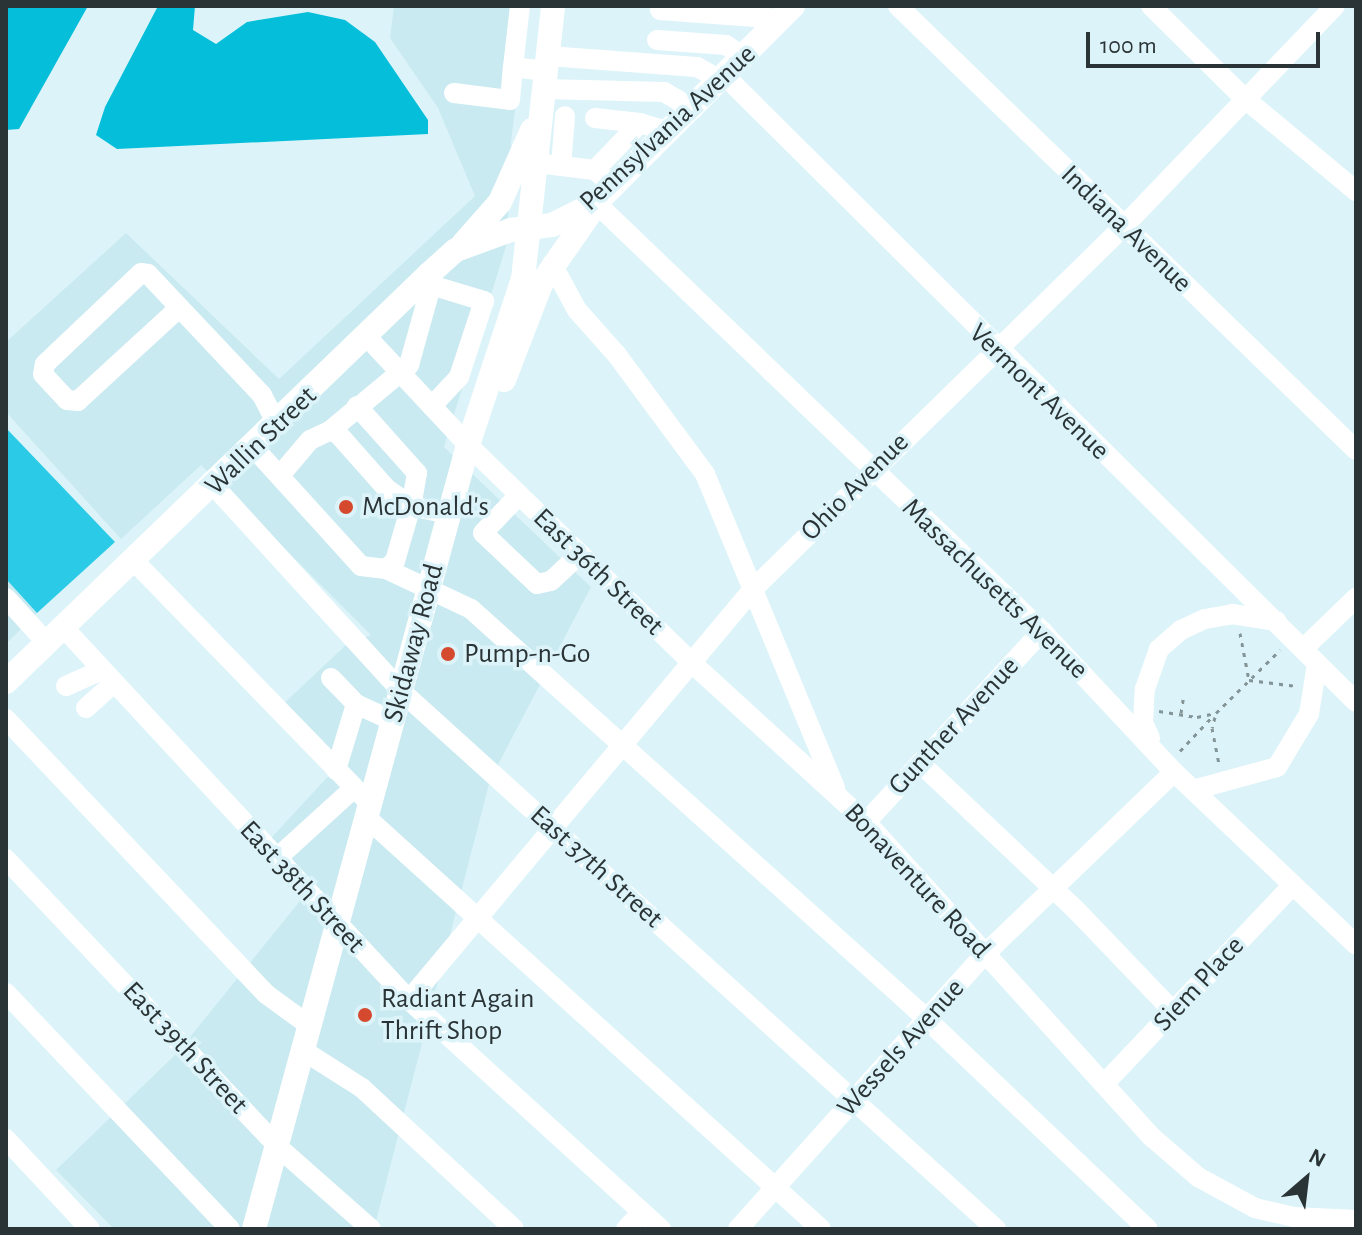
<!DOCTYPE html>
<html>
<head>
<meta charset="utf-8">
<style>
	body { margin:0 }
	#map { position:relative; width:1362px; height:1235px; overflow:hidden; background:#dcf4f9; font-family:"Alegreya Sans",sans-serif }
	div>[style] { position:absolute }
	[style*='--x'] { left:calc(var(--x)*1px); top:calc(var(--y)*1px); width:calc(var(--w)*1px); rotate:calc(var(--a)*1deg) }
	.built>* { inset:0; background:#c9eaf1 }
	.forest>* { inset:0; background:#2bcbe7 }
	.water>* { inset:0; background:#05beda }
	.path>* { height:3px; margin-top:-1.5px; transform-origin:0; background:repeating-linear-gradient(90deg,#849598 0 4px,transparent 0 10px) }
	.minor>* { height:20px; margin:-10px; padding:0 10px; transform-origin:10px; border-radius:10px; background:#fff }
	.major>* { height:24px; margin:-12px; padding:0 12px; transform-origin:12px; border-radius:12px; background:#fff }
	.dots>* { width:22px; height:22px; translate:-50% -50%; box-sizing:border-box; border:4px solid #dcf4f9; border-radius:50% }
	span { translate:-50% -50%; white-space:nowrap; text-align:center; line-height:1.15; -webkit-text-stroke:7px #dcf4f9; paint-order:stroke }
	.street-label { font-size:28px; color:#2a3335 }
	.poi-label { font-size:28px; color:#2a3335 }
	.left { translate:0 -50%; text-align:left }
	.frame { position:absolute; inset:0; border:8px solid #2a3335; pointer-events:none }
	.north { position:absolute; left:1266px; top:1139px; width:80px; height:80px; -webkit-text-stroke:6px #dcf4f9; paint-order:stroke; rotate:28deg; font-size:22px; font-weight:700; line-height:32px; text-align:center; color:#2a3335 }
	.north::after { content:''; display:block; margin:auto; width:28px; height:36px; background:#2a3335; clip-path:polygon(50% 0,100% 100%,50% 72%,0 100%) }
	.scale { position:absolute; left:1086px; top:32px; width:234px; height:36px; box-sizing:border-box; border:4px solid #2a3335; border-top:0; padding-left:10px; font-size:24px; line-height:28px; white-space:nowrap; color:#2a3335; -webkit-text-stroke:6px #dcf4f9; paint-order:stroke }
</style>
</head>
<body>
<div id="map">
	<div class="built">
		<i style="clip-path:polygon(394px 6px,528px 6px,511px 142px,507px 243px,444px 447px,591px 587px,490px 780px,374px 1229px,114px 1229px,56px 1170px,177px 1053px,300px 901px,259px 851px,334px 770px,278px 709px,347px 644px,371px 635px,201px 465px,121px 539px,6px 412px,6px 342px,126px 233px,279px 379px,475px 196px,438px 108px,390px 38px)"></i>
		<i style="clip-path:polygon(6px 579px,37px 613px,6px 644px)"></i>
	</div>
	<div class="forest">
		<i style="clip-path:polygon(6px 428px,115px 542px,37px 613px,6px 579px)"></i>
	</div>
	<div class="water">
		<i style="clip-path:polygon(6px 6px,88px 6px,19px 129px,6px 130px)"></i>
		<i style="clip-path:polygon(158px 6px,195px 6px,193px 30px,216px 44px,247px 22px,308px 12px,345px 20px,375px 42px,428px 120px,428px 134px,117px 149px,96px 135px,105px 107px)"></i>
	</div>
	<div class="path">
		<i style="--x:1240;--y:633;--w:48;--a:79.2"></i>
		<i style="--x:1249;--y:680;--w:48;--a:7.1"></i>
		<i style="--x:1159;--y:711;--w:38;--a:9"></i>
		<i style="--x:1197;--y:717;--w:19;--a:-12"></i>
		<i style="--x:1216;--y:713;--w:90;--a:-44.5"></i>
		<i style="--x:1181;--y:713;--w:19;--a:-81"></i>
		<i style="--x:1215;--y:717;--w:11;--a:105"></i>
		<i style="--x:1212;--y:728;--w:37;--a:79"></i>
		<i style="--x:1180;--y:751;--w:48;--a:-46.7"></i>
	</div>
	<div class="minor">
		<i style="--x:898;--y:6;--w:638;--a:44.11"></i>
		<i style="--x:1151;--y:6;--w:131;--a:44.7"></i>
		<i style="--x:1244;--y:98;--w:146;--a:39.7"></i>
		<i style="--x:660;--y:10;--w:121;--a:4.3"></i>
		<i style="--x:657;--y:40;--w:69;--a:4.1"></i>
		<i style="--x:726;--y:45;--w:23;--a:34"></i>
		<i style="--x:548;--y:56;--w:149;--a:4.2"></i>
		<i style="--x:697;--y:67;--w:29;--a:29"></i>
		<i style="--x:513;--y:67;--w:61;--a:-83.5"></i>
		<i style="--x:726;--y:77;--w:887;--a:44.77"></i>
		<i style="--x:544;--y:89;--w:120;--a:1.4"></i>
		<i style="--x:664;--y:92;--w:34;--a:30"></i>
		<i style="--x:454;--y:93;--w:56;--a:7.1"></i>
		<i style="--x:510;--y:100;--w:33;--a:-85"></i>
		<i style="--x:513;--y:67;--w:33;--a:7"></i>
		<i style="--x:595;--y:118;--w:45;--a:6.3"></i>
		<i style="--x:537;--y:163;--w:58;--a:6.9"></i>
		<i style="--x:595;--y:170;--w:13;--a:42"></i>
		<i style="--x:561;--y:166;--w:50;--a:-85.4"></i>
		<i style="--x:595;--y:170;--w:65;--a:-46.2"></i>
		<i style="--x:640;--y:123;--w:30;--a:17"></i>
		<i style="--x:596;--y:203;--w:618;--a:43.82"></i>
		<i style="--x:1042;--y:631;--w:193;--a:46.9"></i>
		<i style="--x:1174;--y:772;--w:251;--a:43.5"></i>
		<i style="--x:552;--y:264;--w:52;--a:61.5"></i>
		<i style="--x:577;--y:310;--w:60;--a:48.4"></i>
		<i style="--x:617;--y:355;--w:148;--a:53.5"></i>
		<i style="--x:705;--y:474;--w:340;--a:67.5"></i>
		<i style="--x:421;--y:282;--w:66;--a:16.8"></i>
		<i style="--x:484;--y:301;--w:80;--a:108.2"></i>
		<i style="--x:459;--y:377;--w:40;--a:133"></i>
		<i style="--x:179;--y:308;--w:137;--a:137.4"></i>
		<i style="--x:78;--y:401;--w:11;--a:-175"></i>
		<i style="--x:67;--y:400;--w:35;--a:-133"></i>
		<i style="--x:43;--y:374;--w:10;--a:-79"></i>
		<i style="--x:45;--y:364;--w:132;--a:-43.5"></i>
		<i style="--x:141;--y:273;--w:7;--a:8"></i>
		<i style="--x:148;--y:274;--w:166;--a:46.7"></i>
		<i style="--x:262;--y:395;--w:34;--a:63"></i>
		<i style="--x:368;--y:338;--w:146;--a:46.9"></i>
		<i style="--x:468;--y:445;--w:314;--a:44.2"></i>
		<i style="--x:693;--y:664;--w:234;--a:42.4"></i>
		<i style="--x:866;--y:822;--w:427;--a:47.8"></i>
		<i style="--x:1153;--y:1138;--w:60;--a:40.9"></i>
		<i style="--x:1198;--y:1177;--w:65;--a:28.5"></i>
		<i style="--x:1255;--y:1208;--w:40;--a:13"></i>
		<i style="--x:1294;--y:1217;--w:62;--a:2.8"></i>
		<i style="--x:357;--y:406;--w:90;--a:48.2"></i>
		<i style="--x:417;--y:473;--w:34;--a:100"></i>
		<i style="--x:411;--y:506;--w:39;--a:12"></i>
		<i style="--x:331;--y:430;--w:102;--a:-39.8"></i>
		<i style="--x:409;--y:365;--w:82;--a:-74.4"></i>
		<i style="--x:254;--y:448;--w:159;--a:47.8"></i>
		<i style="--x:361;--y:566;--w:25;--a:7"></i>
		<i style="--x:386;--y:569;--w:94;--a:25.2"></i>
		<i style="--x:471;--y:609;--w:600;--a:41.96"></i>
		<i style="--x:917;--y:1010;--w:318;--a:43.5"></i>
		<i style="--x:282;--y:473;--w:43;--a:-49.7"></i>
		<i style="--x:310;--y:440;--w:23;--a:-25"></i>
		<i style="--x:331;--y:430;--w:9;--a:32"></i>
		<i style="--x:339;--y:435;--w:72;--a:48.4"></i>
		<i style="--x:387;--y:489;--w:29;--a:35"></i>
		<i style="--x:411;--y:506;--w:57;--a:106.2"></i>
		<i style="--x:395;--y:561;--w:12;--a:138"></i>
		<i style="--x:214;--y:486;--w:277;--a:47.6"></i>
		<i style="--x:401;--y:691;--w:802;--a:42.12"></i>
		<i style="--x:519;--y:495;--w:52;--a:133.5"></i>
		<i style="--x:483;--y:533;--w:74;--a:43.4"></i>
		<i style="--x:537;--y:584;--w:14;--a:-12"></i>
		<i style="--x:551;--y:581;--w:40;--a:-43"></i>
		<i style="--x:134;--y:561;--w:340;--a:45.8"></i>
		<i style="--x:6;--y:598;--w:61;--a:47.7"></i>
		<i style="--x:63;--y:627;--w:509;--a:47.15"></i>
		<i style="--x:409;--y:1000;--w:341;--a:42.3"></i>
		<i style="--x:1305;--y:647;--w:71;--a:-43.9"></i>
		<i style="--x:331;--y:678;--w:36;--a:46"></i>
		<i style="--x:356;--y:704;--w:41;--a:24.7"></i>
		<i style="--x:66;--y:686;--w:39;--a:-24"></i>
		<i style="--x:86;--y:708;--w:38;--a:-42"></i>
		<i style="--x:6;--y:719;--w:378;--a:46.6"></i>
		<i style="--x:266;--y:994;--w:54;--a:36"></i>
		<i style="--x:1150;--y:738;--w:17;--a:-115"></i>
		<i style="--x:1143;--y:723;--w:34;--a:-87"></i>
		<i style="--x:1145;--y:689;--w:42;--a:-70.7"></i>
		<i style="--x:1159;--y:649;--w:29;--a:-41"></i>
		<i style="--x:1181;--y:630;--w:26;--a:-25"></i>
		<i style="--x:1205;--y:619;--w:27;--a:-10"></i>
		<i style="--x:1232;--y:614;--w:45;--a:9"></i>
		<i style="--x:920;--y:763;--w:214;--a:43.3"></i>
		<i style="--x:1076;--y:910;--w:140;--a:46.2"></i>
		<i style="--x:336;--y:770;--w:69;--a:-73.1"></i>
		<i style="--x:1193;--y:790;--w:87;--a:-15.3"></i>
		<i style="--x:1277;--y:767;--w:62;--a:-58.9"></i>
		<i style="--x:1309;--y:714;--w:51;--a:-80.9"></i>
		<i style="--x:367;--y:818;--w:612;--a:42.15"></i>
		<i style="--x:866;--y:822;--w:260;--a:-47.3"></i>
		<i style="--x:6;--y:859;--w:395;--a:46.6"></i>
		<i style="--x:277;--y:1146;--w:125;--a:41.4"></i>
		<i style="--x:276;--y:859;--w:105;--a:-42.3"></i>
		<i style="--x:6;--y:993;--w:325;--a:46.5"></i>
		<i style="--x:409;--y:1000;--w:537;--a:-50.06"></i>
		<i style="--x:754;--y:588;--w:516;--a:-44.37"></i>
		<i style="--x:1123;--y:227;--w:306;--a:-46.2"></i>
		<i style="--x:304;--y:1051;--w:69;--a:32.5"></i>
		<i style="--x:362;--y:1088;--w:207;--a:42.8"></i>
		<i style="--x:1105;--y:1083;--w:273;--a:-46.5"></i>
		<i style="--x:6;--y:1139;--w:123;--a:47"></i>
		<i style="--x:626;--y:1229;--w:23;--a:-47"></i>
		<i style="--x:738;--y:1229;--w:370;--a:-48.1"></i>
		<i style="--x:985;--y:954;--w:262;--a:-43.9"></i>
	</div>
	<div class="major">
		<i style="--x:463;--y:244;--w:56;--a:-48.6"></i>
		<i style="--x:500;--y:202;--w:79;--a:-66"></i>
		<i style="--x:504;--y:380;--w:103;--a:-68.9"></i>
		<i style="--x:541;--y:284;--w:91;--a:-55.3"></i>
		<i style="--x:6;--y:682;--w:588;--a:-43.97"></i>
		<i style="--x:429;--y:274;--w:36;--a:-42"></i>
		<i style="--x:456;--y:250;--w:59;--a:-20"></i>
		<i style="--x:511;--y:230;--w:41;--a:-7"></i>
		<i style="--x:552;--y:225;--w:49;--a:-26.6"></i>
		<i style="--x:596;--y:203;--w:279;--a:-45"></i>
		<i style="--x:254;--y:1229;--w:813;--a:-74.73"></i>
		<i style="--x:468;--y:445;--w:175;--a:-71.7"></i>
		<i style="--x:523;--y:279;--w:275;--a:-83.7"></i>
	</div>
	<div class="dots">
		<i style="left:346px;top:507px;background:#d54a2e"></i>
		<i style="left:448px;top:654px;background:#d54a2e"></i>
		<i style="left:365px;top:1015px;background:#d54a2e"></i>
	</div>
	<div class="street-label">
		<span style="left:668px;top:128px;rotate:-43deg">Pennsylvania Avenue</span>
		<span style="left:1126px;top:229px;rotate:44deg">Indiana Avenue</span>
		<span style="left:1039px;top:392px;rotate:44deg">Vermont Avenue</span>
		<span style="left:261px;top:441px;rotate:-44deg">Wallin Street</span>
		<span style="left:855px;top:487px;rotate:-45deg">Ohio Avenue</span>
		<span style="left:598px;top:572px;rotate:44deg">East 36th Street</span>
		<span style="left:995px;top:589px;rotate:44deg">Massachusetts Avenue</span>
		<span style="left:414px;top:643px;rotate:-75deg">Skidaway Road</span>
		<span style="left:954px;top:726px;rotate:-47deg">Gunther Avenue</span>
		<span style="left:596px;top:867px;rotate:42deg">East 37th Street</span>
		<span style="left:917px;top:881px;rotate:47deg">Bonaventure Road</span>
		<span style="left:302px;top:887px;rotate:47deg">East 38th Street</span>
		<span style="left:1199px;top:984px;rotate:-47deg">Siem Place</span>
		<span style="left:185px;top:1048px;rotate:47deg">East 39th Street</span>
		<span style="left:901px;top:1048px;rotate:-48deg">Wessels Avenue</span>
	</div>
	<div class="poi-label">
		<span class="left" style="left:362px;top:507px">McDonald's</span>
		<span class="left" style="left:464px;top:654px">Pump-n-Go</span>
		<span class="left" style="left:381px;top:1015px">Radiant Again<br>Thrift Shop</span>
	</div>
	<div class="frame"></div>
	<div class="north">N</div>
	<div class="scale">100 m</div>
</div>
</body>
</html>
